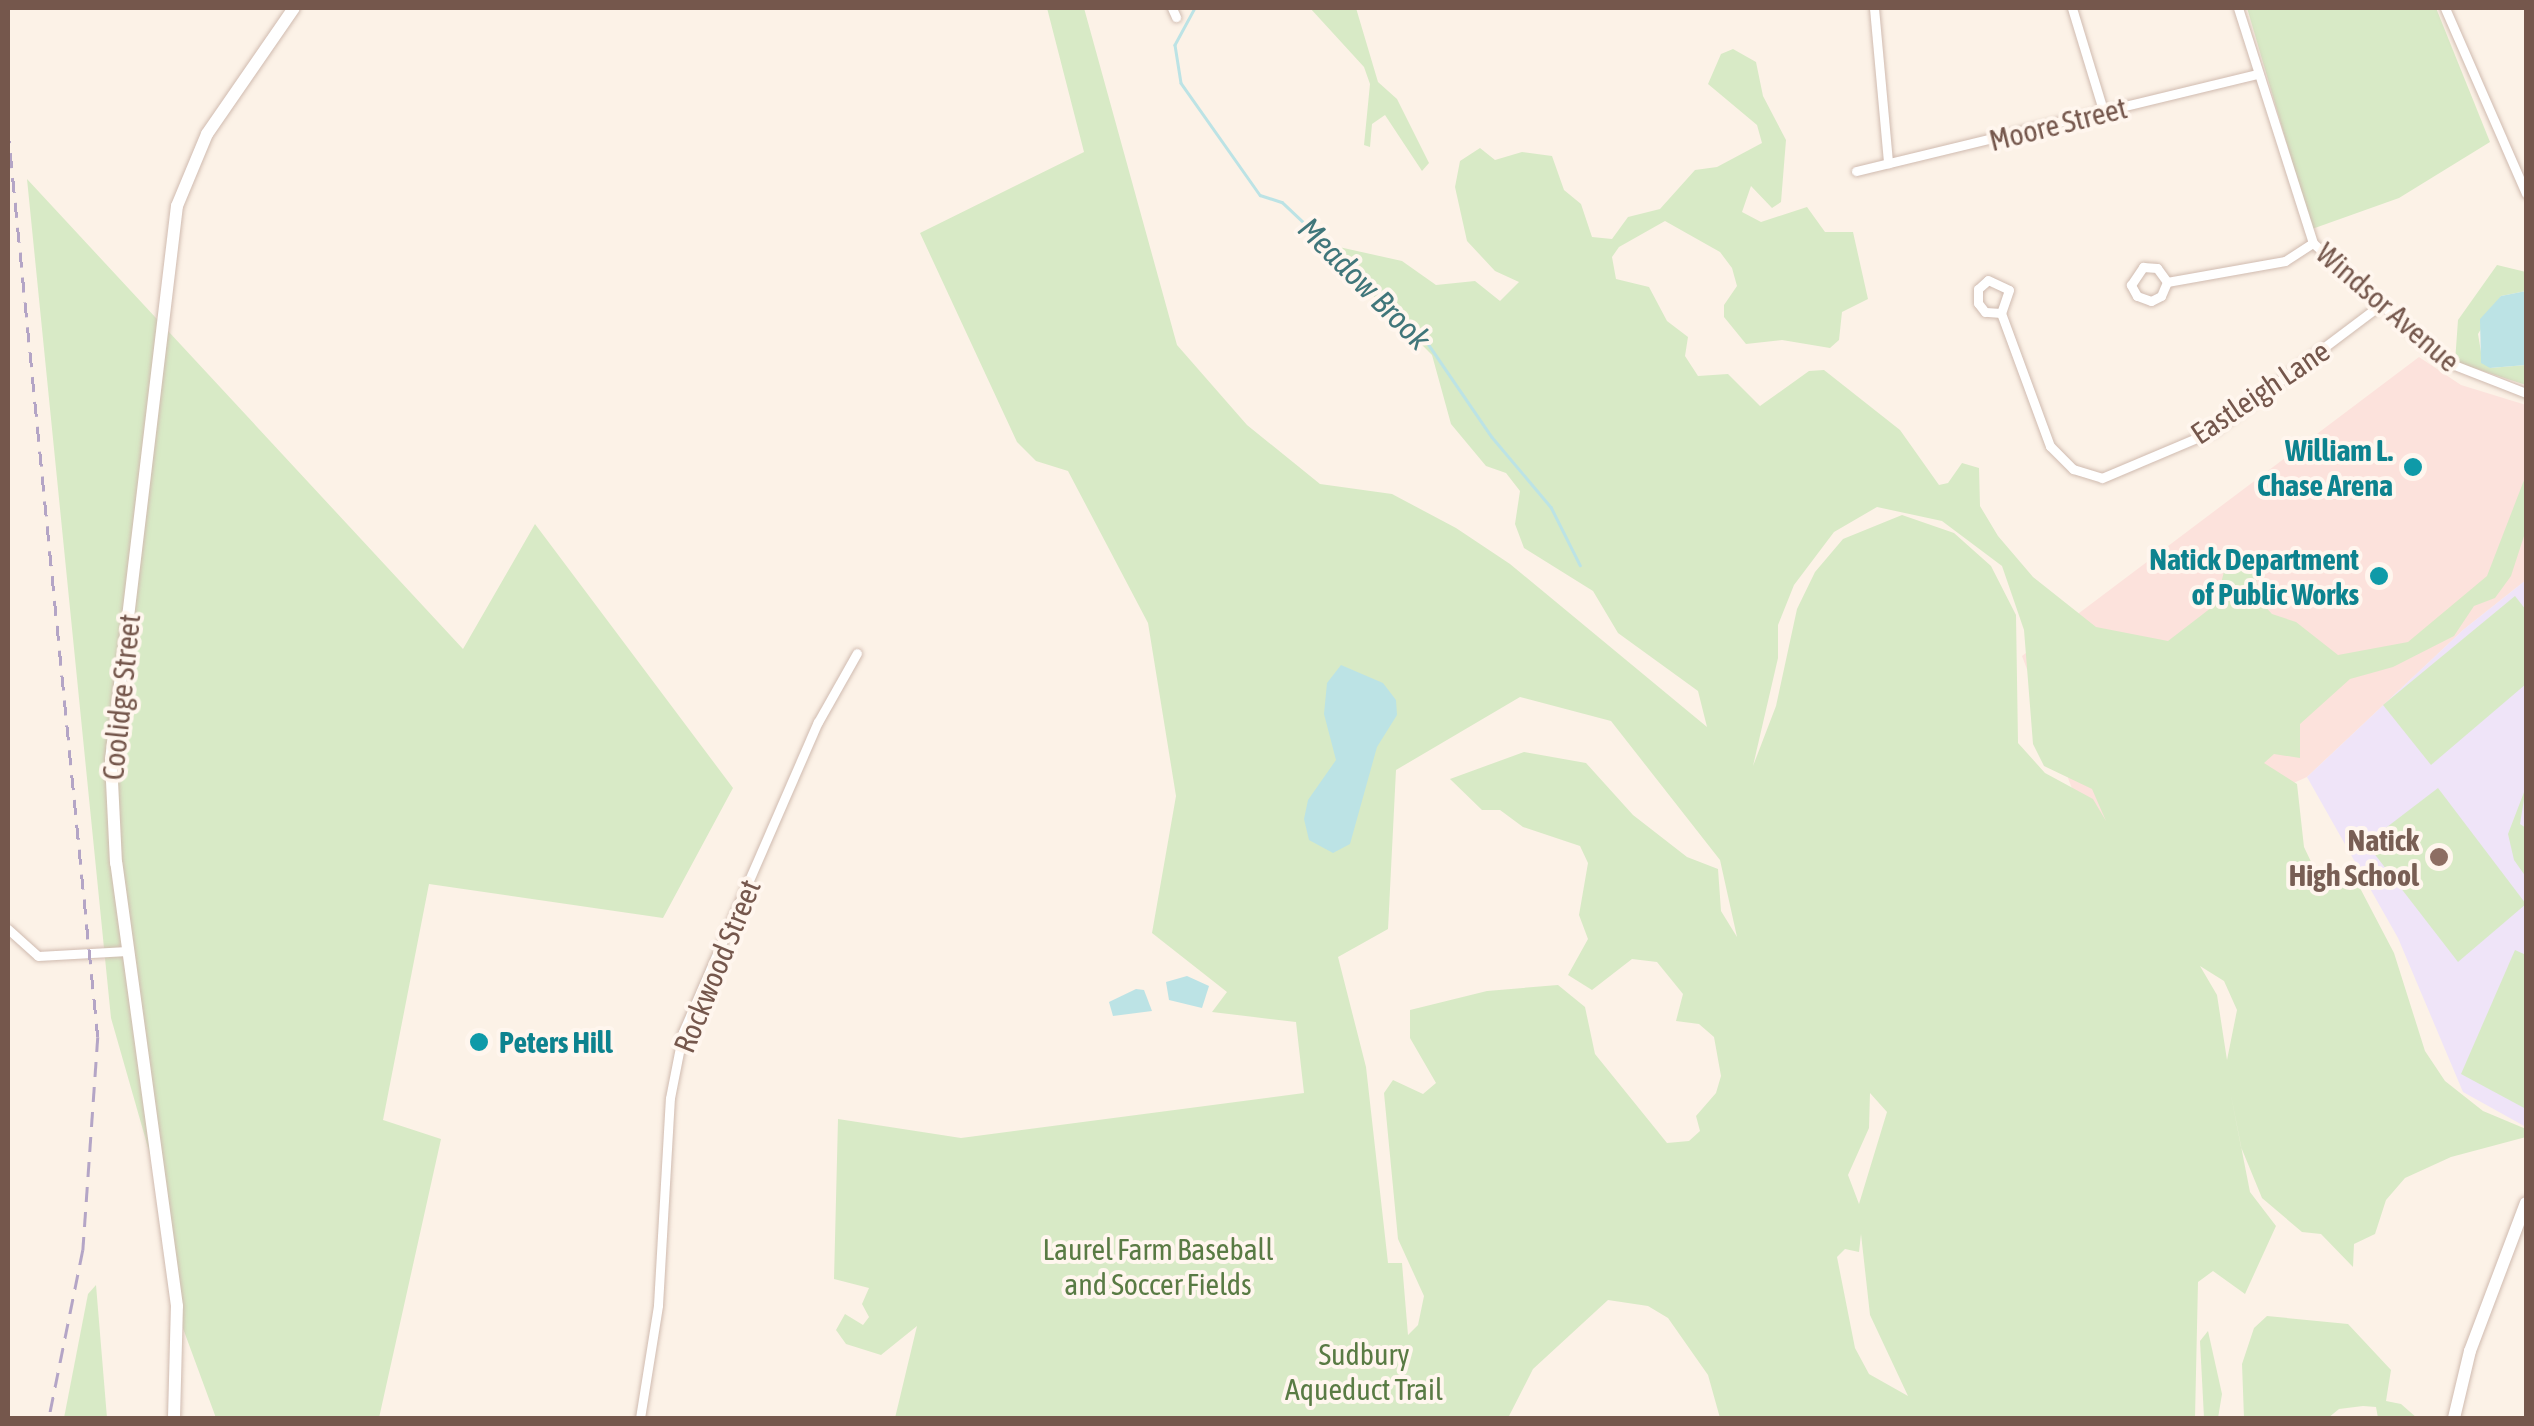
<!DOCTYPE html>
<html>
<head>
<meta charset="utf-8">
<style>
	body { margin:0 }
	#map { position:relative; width:2534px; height:1426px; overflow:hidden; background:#fcf2e7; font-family:"Asap Condensed",sans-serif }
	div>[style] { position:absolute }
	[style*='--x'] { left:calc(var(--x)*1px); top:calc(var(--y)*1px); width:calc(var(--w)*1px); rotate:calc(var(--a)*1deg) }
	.commercial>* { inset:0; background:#fce2dc }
	.education>* { inset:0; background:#efe4f8 }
	.green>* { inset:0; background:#d8eac6 }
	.water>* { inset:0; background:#bce3e5 }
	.stream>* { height:2.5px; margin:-1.25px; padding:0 1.25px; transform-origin:1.25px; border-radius:1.25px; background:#bce3e5 }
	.roads { filter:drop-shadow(0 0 2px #d0bbb0) drop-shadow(0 0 2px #d0bbb0) }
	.street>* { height:9px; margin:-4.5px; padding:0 4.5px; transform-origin:4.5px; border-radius:4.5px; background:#fff }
	.secondary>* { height:12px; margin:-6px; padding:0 6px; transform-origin:6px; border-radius:6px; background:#fff }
	.rail>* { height:2.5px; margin-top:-1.25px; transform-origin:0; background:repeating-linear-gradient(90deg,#b4a5c6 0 15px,transparent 0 25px) }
	.dots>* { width:28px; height:28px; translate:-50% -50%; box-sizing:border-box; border:5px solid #fff6ee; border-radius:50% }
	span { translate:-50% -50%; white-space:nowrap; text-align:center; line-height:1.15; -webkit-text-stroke:8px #fff6ee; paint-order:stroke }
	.street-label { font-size:30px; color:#75574c }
	.culture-label { font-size:30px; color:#0d838f; font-weight:700 }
	.right { translate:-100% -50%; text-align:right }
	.left { translate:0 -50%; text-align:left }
	.education-label { font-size:30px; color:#785e54; font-weight:700 }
	.park-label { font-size:30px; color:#597b44 }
	.water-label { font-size:32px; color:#40767a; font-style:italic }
	.frame { position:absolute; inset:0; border:10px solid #75574c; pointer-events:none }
</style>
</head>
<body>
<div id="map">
	<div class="commercial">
		<i style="clip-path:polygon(2419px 357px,2461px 385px,2526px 405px,2526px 580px,2463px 630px,2307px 777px,2102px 868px,2022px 656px)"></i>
	</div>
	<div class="education">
		<i style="clip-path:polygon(2526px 580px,2526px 1127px,2463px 1092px,2398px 938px,2307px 777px,2463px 630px)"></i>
	</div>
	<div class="green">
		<i style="clip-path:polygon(evenodd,1047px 8px,1084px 8px,1177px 345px,1247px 425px,1320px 484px,1392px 494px,1456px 528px,1510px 564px,1707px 727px,1698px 691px,1618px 633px,1593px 591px,1524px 548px,1515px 524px,1520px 491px,1506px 473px,1486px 466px,1451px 424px,1432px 355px,1321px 243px,1402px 261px,1436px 285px,1475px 281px,1500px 301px,1519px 282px,1495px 271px,1467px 241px,1455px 187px,1460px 161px,1480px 148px,1495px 160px,1522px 152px,1552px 156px,1564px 190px,1581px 204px,1592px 237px,1612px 239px,1628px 217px,1660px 209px,1695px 170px,1717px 167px,1762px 143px,1757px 125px,1708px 84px,1721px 54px,1733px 49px,1756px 62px,1763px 96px,1786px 140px,1781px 202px,1772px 208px,1751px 186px,1742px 212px,1761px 222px,1807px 207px,1825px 232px,1853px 232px,1868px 299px,1842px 312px,1839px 340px,1830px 348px,1782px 340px,1746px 344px,1724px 317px,1724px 305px,1737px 286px,1732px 268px,1720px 252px,1665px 221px,1619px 247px,1612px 257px,1616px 279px,1649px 287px,1667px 321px,1688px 337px,1685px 356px,1698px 376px,1728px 374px,1760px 406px,1809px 371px,1824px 370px,1900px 430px,1939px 485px,1948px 483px,1962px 463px,1979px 468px,1980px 506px,1998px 536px,2033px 577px,2096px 627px,2168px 641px,2216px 604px,2230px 547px,2252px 560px,2261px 602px,2272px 614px,2296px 622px,2338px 655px,2408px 642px,2487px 576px,2526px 475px,2524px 536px,2511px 576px,2495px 598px,2474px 606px,2454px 636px,2393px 667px,2350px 679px,2300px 724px,2300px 758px,2274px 754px,2264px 763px,2297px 784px,2304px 847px,2314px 868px,2360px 888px,2394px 953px,2425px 1051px,2445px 1081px,2483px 1111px,2526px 1129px,2526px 1137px,2451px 1157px,2405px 1178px,2386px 1200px,2375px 1234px,2354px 1244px,2353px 1267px,2321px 1234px,2302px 1232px,2262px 1198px,2241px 1147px,2230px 1090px,2250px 1192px,2276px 1226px,2245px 1294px,2213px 1271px,2198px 1282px,2195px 1418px,1720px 1418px,1708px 1375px,1668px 1318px,1648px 1306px,1608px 1300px,1533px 1369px,1508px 1418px,895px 1418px,917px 1326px,881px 1355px,846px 1344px,836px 1330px,845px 1314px,863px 1325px,869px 1317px,862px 1304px,869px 1288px,834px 1279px,838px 1119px,961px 1138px,1304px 1093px,1296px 1022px,1212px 1012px,1227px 992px,1152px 933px,1176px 796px,1148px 623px,1068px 471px,1036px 461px,1017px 442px,920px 233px,1084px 152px,1047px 8px,1877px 507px,1942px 521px,2002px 566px,2024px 630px,2033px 744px,2044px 766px,2092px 789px,2106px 821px,2093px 799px,2045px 773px,2018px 743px,2016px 615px,1991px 566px,1954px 533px,1902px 515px,1843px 539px,1815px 572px,1797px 609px,1776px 706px,1753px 766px,1778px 658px,1778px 625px,1794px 585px,1834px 532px,1877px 507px,1047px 8px,1520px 697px,1611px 721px,1720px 860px,1737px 937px,1721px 911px,1718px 869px,1687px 857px,1633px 815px,1586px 763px,1524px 752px,1450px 779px,1482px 810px,1500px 810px,1523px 827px,1580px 846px,1588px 863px,1579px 915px,1588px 939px,1568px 975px,1592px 990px,1632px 959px,1657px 962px,1683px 994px,1676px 1021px,1699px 1024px,1714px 1037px,1721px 1076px,1716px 1093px,1696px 1116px,1700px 1131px,1689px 1141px,1667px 1143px,1595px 1054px,1585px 1007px,1558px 985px,1487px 991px,1410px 1010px,1410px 1038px,1436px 1083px,1423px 1094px,1393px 1080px,1384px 1093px,1398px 1239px,1424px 1296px,1418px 1325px,1408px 1335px,1402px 1263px,1388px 1263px,1366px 1067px,1338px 957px,1388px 929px,1396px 770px,1520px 697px,1047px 8px,2200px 966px,2224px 981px,2237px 1010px,2227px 1060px,2217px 995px,2200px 966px,1047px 8px,1870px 1093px,1887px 1112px,1859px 1204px,1848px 1175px,1869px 1128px,1870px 1093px,1047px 8px,1861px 1234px,1870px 1315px,1908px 1396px,1869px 1374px,1855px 1348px,1837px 1257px,1845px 1249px,1859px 1252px,1861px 1234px)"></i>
		<i style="clip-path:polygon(1310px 8px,1356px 8px,1378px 82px,1397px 99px,1429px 163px,1422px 171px,1385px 115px,1372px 124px,1370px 147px,1364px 145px,1370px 84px,1364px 67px)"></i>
		<i style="clip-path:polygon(2247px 8px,2436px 8px,2490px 142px,2399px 198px,2312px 229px)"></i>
		<i style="clip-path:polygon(27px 179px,463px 649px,535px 524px,733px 788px,663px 918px,429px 884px,383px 1120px,441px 1139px,379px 1418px,216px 1418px,181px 1323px,161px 1193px,111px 1018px)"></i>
		<i style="clip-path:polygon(2497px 265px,2526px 272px,2526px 291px,2501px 296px,2478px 334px,2481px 352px,2490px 368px,2526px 365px,2526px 385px,2455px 362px,2458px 320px)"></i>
		<i style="clip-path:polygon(2515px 596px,2526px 610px,2526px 684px,2431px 765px,2383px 705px)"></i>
		<i style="clip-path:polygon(2526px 787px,2520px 824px,2526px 828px,2526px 877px,2514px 860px,2508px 834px)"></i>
		<i style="clip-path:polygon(2438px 788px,2526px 904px,2458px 962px,2366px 843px)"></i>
		<i style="clip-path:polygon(2515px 950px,2526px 955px,2526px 1109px,2461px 1074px)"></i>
		<i style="clip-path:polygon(96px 1285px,107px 1418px,64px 1418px,88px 1294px)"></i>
		<i style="clip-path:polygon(2267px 1316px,2348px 1324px,2391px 1370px,2386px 1401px,2401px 1404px,2417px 1418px,2378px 1418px,2376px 1407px,2363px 1406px,2339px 1409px,2328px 1418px,2244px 1418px,2242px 1364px,2254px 1328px)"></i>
		<i style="clip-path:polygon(2208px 1331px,2222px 1394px,2218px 1418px,2204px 1418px,2200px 1341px)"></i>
	</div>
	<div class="water">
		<i style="clip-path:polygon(2526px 291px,2526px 365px,2490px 368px,2481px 363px,2480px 319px,2501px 296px)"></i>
		<i style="clip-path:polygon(1341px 665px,1383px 683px,1396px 700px,1397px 715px,1377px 747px,1350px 844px,1333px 853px,1309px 840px,1304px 819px,1308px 800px,1336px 760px,1324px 714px,1327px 683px)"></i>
		<i style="clip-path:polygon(1187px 976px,1209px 986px,1202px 1008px,1169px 1000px,1166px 982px)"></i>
		<i style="clip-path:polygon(1136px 989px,1144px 990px,1152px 1011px,1113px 1016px,1109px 1002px)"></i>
	</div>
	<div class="stream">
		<i style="--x:1195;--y:8;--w:42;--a:118.4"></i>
		<i style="--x:1175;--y:45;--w:38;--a:81"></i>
		<i style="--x:1181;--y:83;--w:137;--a:54.8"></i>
		<i style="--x:1260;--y:195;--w:23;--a:18"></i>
		<i style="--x:1282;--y:202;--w:190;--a:43.3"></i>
		<i style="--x:1420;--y:332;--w:127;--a:55.6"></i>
		<i style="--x:1492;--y:437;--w:92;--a:49.9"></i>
		<i style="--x:1551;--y:507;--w:65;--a:63.4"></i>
	</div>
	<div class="roads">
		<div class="street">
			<i style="--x:1172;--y:8;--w:10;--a:66"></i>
			<i style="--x:1874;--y:8;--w:156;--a:84.8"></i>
			<i style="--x:2072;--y:8;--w:110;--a:73.1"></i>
			<i style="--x:2238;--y:8;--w:247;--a:72.3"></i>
			<i style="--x:2313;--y:243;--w:176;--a:42"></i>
			<i style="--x:2444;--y:361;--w:88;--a:21.3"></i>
			<i style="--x:2445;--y:8;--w:202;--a:66.4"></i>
			<i style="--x:1856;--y:171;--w:414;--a:-13.6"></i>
			<i style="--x:2167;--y:282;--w:15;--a:113"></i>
			<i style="--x:2161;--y:296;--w:11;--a:153"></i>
			<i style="--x:2151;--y:301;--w:15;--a:-160"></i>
			<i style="--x:2137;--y:296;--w:13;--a:-119"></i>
			<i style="--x:2131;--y:285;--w:22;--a:-56"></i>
			<i style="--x:2143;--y:267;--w:14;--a:4"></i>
			<i style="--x:2157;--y:268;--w:17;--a:54"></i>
			<i style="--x:2167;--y:282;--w:120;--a:-10.1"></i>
			<i style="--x:2285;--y:261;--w:33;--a:-33"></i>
			<i style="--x:2001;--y:313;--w:16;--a:-176"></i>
			<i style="--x:1985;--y:312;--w:11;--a:-128"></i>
			<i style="--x:1978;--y:303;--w:14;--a:-90"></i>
			<i style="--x:1978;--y:289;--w:13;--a:-42"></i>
			<i style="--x:1988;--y:280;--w:23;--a:25"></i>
			<i style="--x:2009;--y:290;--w:24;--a:109"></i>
			<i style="--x:2001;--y:313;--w:142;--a:69.8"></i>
			<i style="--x:2050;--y:446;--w:33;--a:45"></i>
			<i style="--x:2073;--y:469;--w:30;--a:17"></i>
			<i style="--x:2102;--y:478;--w:121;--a:-22.9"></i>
			<i style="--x:2213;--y:431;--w:208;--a:-37"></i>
			<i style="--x:8;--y:929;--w:40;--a:42"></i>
			<i style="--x:38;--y:956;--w:89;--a:-3.2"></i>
			<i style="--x:640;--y:1418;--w:114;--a:-80.9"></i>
			<i style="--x:658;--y:1305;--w:207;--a:-86.7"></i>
			<i style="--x:670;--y:1098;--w:67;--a:-78.9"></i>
			<i style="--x:683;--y:1032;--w:338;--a:-66.5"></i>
			<i style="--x:818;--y:722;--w:79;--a:-60.5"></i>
		</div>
		<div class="secondary">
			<i style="--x:174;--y:1418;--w:112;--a:-88.5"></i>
			<i style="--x:177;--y:1306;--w:447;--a:-97.8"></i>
			<i style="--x:116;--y:863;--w:103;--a:-92.8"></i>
			<i style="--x:111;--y:760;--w:558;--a:-83.21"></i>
			<i style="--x:177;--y:206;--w:78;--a:-67.4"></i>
			<i style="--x:207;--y:134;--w:153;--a:-55.4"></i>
			<i style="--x:2454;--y:1418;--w:69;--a:-76.6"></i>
			<i style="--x:2470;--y:1351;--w:158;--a:-69.3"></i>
		</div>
	</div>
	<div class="rail">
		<i style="--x:8;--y:128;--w:913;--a:84.35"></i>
		<i style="--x:98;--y:1037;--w:214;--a:94"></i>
		<i style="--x:83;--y:1250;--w:171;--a:101.4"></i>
	</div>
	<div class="dots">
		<i style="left:2413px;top:467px;background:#0f9aa8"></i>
		<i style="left:2379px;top:576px;background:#0f9aa8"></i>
		<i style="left:2439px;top:857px;background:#8d6e63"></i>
		<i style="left:479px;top:1042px;background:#0f9aa8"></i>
	</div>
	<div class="street-label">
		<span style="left:2058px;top:124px;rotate:-14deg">Moore Street</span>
		<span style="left:2388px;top:307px;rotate:41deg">Windsor Avenue</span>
		<span style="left:2260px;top:392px;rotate:-34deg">Eastleigh Lane</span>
		<span style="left:121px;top:697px;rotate:-84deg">Coolidge Street</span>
		<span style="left:717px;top:966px;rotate:-68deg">Rockwood Street</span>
	</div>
	<div class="culture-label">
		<span class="right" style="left:2393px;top:467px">William L.<br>Chase Arena</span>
		<span class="right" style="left:2359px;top:576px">Natick Department<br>of Public Works</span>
		<span class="left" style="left:499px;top:1042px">Peters Hill</span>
	</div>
	<div class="education-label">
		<span class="right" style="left:2419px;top:857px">Natick<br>High School</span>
	</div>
	<div class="park-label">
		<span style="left:1158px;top:1266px">Laurel Farm Baseball<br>and Soccer Fields</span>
		<span style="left:1364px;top:1371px">Sudbury<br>Aqueduct Trail</span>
	</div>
	<div class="water-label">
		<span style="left:1364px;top:284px;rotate:45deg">Meadow Brook</span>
	</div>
	<div class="frame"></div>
</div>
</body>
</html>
